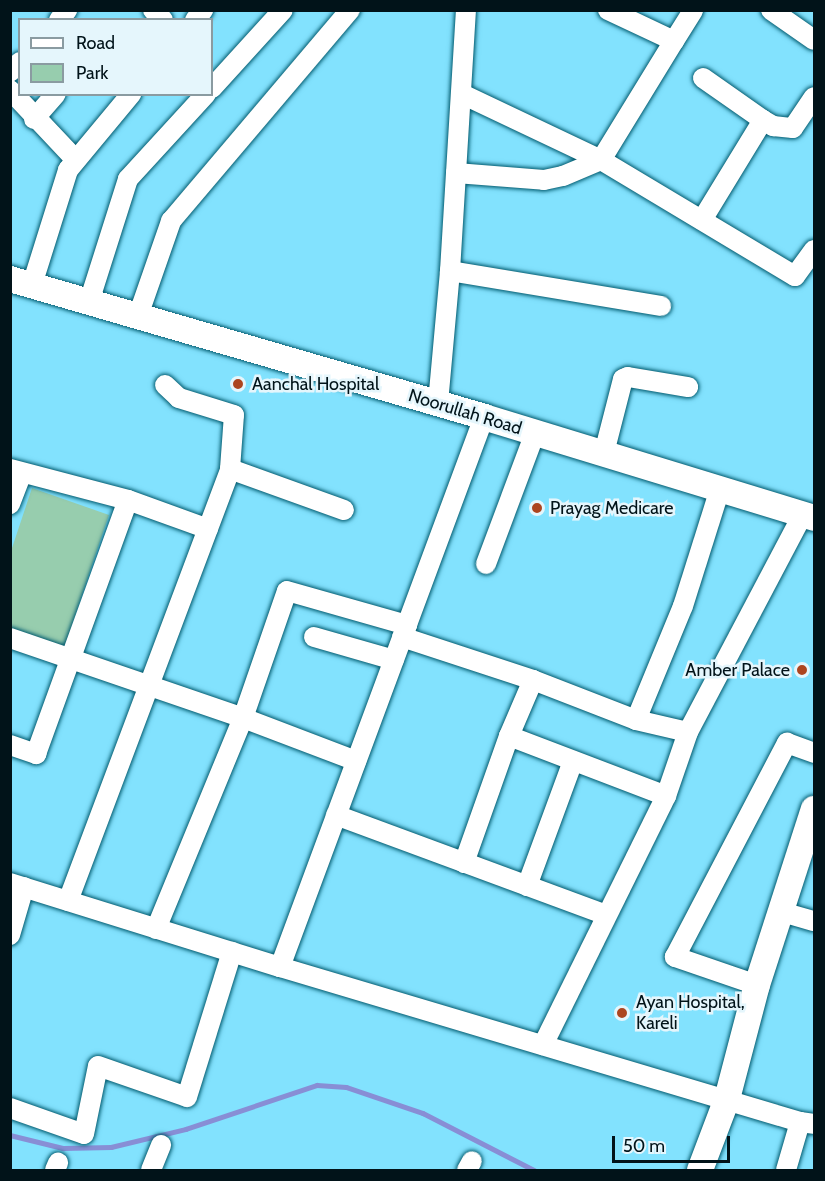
<!DOCTYPE html>
<html>
<head>
<meta charset="utf-8">
<style>
	body { margin:0 }
	#map { position:relative; width:825px; height:1181px; overflow:hidden; background:#82e2fe; font-family:Cabin,sans-serif }
	div>[style] { position:absolute }
	[style*='--x'] { left:calc(var(--x)*1px); top:calc(var(--y)*1px); width:calc(var(--w)*1px); rotate:calc(var(--a)*1deg) }
	.green>* { inset:0; background:#97cdae }
	.stream>* { height:4.5px; margin:-2.25px; padding:0 2.25px; transform-origin:2.25px; border-radius:2.25px; background:#888ed5 }
	.roads { filter:drop-shadow(0 0 2px #005a6e) drop-shadow(0 0 2px #005a6e) }
	.minor>* { height:20px; margin:-10px; padding:0 10px; transform-origin:10px; border-radius:10px; background:#fff }
	.major>* { height:26px; margin:-13px; padding:0 13px; transform-origin:13px; border-radius:13px; background:#fff }
	.dots>* { width:16px; height:16px; translate:-50% -50%; box-sizing:border-box; border:3px solid #e5f6fc; border-radius:50% }
	span { translate:-50% -50%; white-space:nowrap; text-align:center; line-height:1.15; -webkit-text-stroke:5px #e5f6fc; paint-order:stroke }
	.poi-label { font-size:18px; color:#011319 }
	.left { translate:0 -50%; text-align:left }
	.right { translate:-100% -50%; text-align:right }
	.street-label { font-size:18px; color:#011319 }
	.frame { position:absolute; inset:0; border:12px solid #011319; pointer-events:none }
	.legend { position:absolute; left:18px; top:18px; width:195px; height:78px; box-sizing:border-box; background:#e5f6fc; border:2px solid #8a9ba1; margin:0; padding:8px 10px; list-style:none; font-size:18px; color:#011319 }
	.legend li { display:flex; align-items:center; gap:12px; height:30px }
	.legend b { width:30px; border:2px solid #8a9ba1 }
	.scale { position:absolute; left:612px; top:1136px; width:118px; height:27px; box-sizing:border-box; border:3px solid #011319; border-top:0; padding-left:8px; font-size:18px; line-height:21px; white-space:nowrap; color:#011319; -webkit-text-stroke:4px #e5f6fc; paint-order:stroke }
</style>
</head>
<body>
<div id="map">
	<div class="green">
		<i style="clip-path:polygon(32px 488px,109px 515px,63px 651px,11px 633px,11px 551px)"></i>
	</div>
	<div class="stream">
		<i style="--x:10;--y:1135;--w:55;--a:13.8"></i>
		<i style="--x:63;--y:1148;--w:48;--a:-1.2"></i>
		<i style="--x:111;--y:1147;--w:77;--a:-13.5"></i>
		<i style="--x:186;--y:1129;--w:138;--a:-18.6"></i>
		<i style="--x:317;--y:1085;--w:29;--a:4"></i>
		<i style="--x:346;--y:1087;--w:81;--a:18.7"></i>
		<i style="--x:423;--y:1113;--w:125;--a:27.2"></i>
	</div>
	<div class="roads">
		<div class="minor">
			<i style="--x:153;--y:10;--w:14;--a:45"></i>
			<i style="--x:771;--y:10;--w:52;--a:34.9"></i>
			<i style="--x:59;--y:20;--w:13;--a:-51"></i>
			<i style="--x:195;--y:20;--w:13;--a:-51"></i>
			<i style="--x:674;--y:41;--w:36;--a:-58"></i>
			<i style="--x:10;--y:72;--w:14;--a:-45"></i>
			<i style="--x:703;--y:78;--w:73;--a:35"></i>
			<i style="--x:212;--y:88;--w:105;--a:-47.7"></i>
			<i style="--x:10;--y:90;--w:96;--a:46.7"></i>
			<i style="--x:462;--y:94;--w:154;--a:25.4"></i>
			<i style="--x:601;--y:160;--w:226;--a:30.9"></i>
			<i style="--x:795;--y:276;--w:32;--a:-54"></i>
			<i style="--x:34;--y:119;--w:33;--a:-49"></i>
			<i style="--x:456;--y:173;--w:88;--a:4.5"></i>
			<i style="--x:544;--y:180;--w:19;--a:-12"></i>
			<i style="--x:563;--y:176;--w:41;--a:-22.8"></i>
			<i style="--x:601;--y:160;--w:140;--a:-58.5"></i>
			<i style="--x:674;--y:41;--w:73;--a:-154.8"></i>
			<i style="--x:702;--y:220;--w:117;--a:-58.6"></i>
			<i style="--x:763;--y:120;--w:12;--a:31"></i>
			<i style="--x:773;--y:126;--w:20;--a:6"></i>
			<i style="--x:793;--y:128;--w:37;--a:-56"></i>
			<i style="--x:450;--y:271;--w:214;--a:9.4"></i>
			<i style="--x:32;--y:285;--w:121;--a:-72.6"></i>
			<i style="--x:68;--y:170;--w:99;--a:-50.3"></i>
			<i style="--x:89;--y:302;--w:129;--a:-72.4"></i>
			<i style="--x:128;--y:179;--w:115;--a:-47.5"></i>
			<i style="--x:138;--y:316;--w:101;--a:-70.8"></i>
			<i style="--x:171;--y:221;--w:277;--a:-49.7"></i>
			<i style="--x:438;--y:403;--w:133;--a:-84.8"></i>
			<i style="--x:450;--y:271;--w:261;--a:-86.5"></i>
			<i style="--x:604;--y:453;--w:76;--a:-75.6"></i>
			<i style="--x:623;--y:379;--w:5;--a:-22"></i>
			<i style="--x:628;--y:377;--w:61;--a:9.5"></i>
			<i style="--x:10;--y:469;--w:122;--a:14.7"></i>
			<i style="--x:128;--y:500;--w:85;--a:19.9"></i>
			<i style="--x:230;--y:469;--w:121;--a:19.8"></i>
			<i style="--x:10;--y:504;--w:33;--a:-69"></i>
			<i style="--x:486;--y:564;--w:140;--a:-69.5"></i>
			<i style="--x:314;--y:637;--w:83;--a:16"></i>
			<i style="--x:402;--y:637;--w:138;--a:18.2"></i>
			<i style="--x:533;--y:680;--w:110;--a:21.2"></i>
			<i style="--x:636;--y:720;--w:53;--a:13"></i>
			<i style="--x:10;--y:638;--w:246;--a:18.9"></i>
			<i style="--x:243;--y:718;--w:121;--a:20.8"></i>
			<i style="--x:636;--y:720;--w:123;--a:-67.6"></i>
			<i style="--x:683;--y:606;--w:123;--a:-72.5"></i>
			<i style="--x:509;--y:736;--w:168;--a:20.9"></i>
			<i style="--x:10;--y:745;--w:28;--a:19"></i>
			<i style="--x:36;--y:754;--w:270;--a:-70.1"></i>
			<i style="--x:336;--y:815;--w:288;--a:20.3"></i>
			<i style="--x:464;--y:863;--w:135;--a:-70.5"></i>
			<i style="--x:509;--y:736;--w:61;--a:-66.8"></i>
			<i style="--x:10;--y:883;--w:283;--a:17.3"></i>
			<i style="--x:280;--y:967;--w:543;--a:16.6"></i>
			<i style="--x:800;--y:1122;--w:14;--a:8"></i>
			<i style="--x:527;--y:886;--w:133;--a:-69.8"></i>
			<i style="--x:68;--y:901;--w:461;--a:-69.4"></i>
			<i style="--x:230;--y:469;--w:54;--a:-85.8"></i>
			<i style="--x:234;--y:415;--w:58;--a:-162.8"></i>
			<i style="--x:179;--y:398;--w:19;--a:-137"></i>
			<i style="--x:782;--y:912;--w:33;--a:16"></i>
			<i style="--x:156;--y:929;--w:228;--a:-67.6"></i>
			<i style="--x:243;--y:718;--w:134;--a:-70.9"></i>
			<i style="--x:287;--y:591;--w:125;--a:15.8"></i>
			<i style="--x:10;--y:935;--w:50;--a:-73.7"></i>
			<i style="--x:280;--y:967;--w:587;--a:-69.65"></i>
			<i style="--x:757;--y:985;--w:87;--a:-161.1"></i>
			<i style="--x:675;--y:957;--w:242;--a:-62.4"></i>
			<i style="--x:787;--y:743;--w:29;--a:20"></i>
			<i style="--x:543;--y:1045;--w:278;--a:-63.7"></i>
			<i style="--x:666;--y:796;--w:68;--a:-71"></i>
			<i style="--x:688;--y:732;--w:246;--a:-62.2"></i>
			<i style="--x:10;--y:1108;--w:78;--a:19.4"></i>
			<i style="--x:84;--y:1134;--w:69;--a:-78.4"></i>
			<i style="--x:98;--y:1066;--w:94;--a:19.2"></i>
			<i style="--x:187;--y:1097;--w:152;--a:-72.8"></i>
			<i style="--x:55;--y:1170;--w:8;--a:-67"></i>
			<i style="--x:151;--y:1170;--w:27;--a:-68"></i>
			<i style="--x:467;--y:1170;--w:10;--a:-61"></i>
			<i style="--x:786;--y:1170;--w:50;--a:-73.7"></i>
		</div>
		<div class="major">
			<i style="--x:10;--y:279;--w:494;--a:16.2"></i>
			<i style="--x:484;--y:417;--w:345;--a:17"></i>
			<i style="--x:700;--y:1170;--w:76;--a:-69.2"></i>
			<i style="--x:727;--y:1099;--w:118;--a:-75.3"></i>
			<i style="--x:757;--y:985;--w:185;--a:-72.1"></i>
		</div>
	</div>
	<div class="dots">
		<i style="left:238px;top:384px;background:#ac451f"></i>
		<i style="left:537px;top:508px;background:#ac451f"></i>
		<i style="left:802px;top:670px;background:#ac451f"></i>
		<i style="left:622px;top:1013px;background:#ac451f"></i>
	</div>
	<div class="poi-label">
		<span class="left" style="left:252px;top:384px">Aanchal Hospital</span>
		<span class="left" style="left:550px;top:508px">Prayag Medicare</span>
		<span class="right" style="left:790px;top:670px">Amber Palace</span>
		<span class="left" style="left:636px;top:1013px">Ayan Hospital,<br>Kareli</span>
	</div>
	<div class="street-label">
		<span style="left:465px;top:412px;rotate:17deg">Noorullah Road</span>
	</div>
	<div class="frame"></div>
	<ul class="legend">
	<li><b style="height:8px;background:#fff"></b>Road</li>
	<li><b style="height:16px;background:#97cdae"></b>Park</li>
	</ul>
	<div class="scale">50 m</div>
</div>
</body>
</html>
